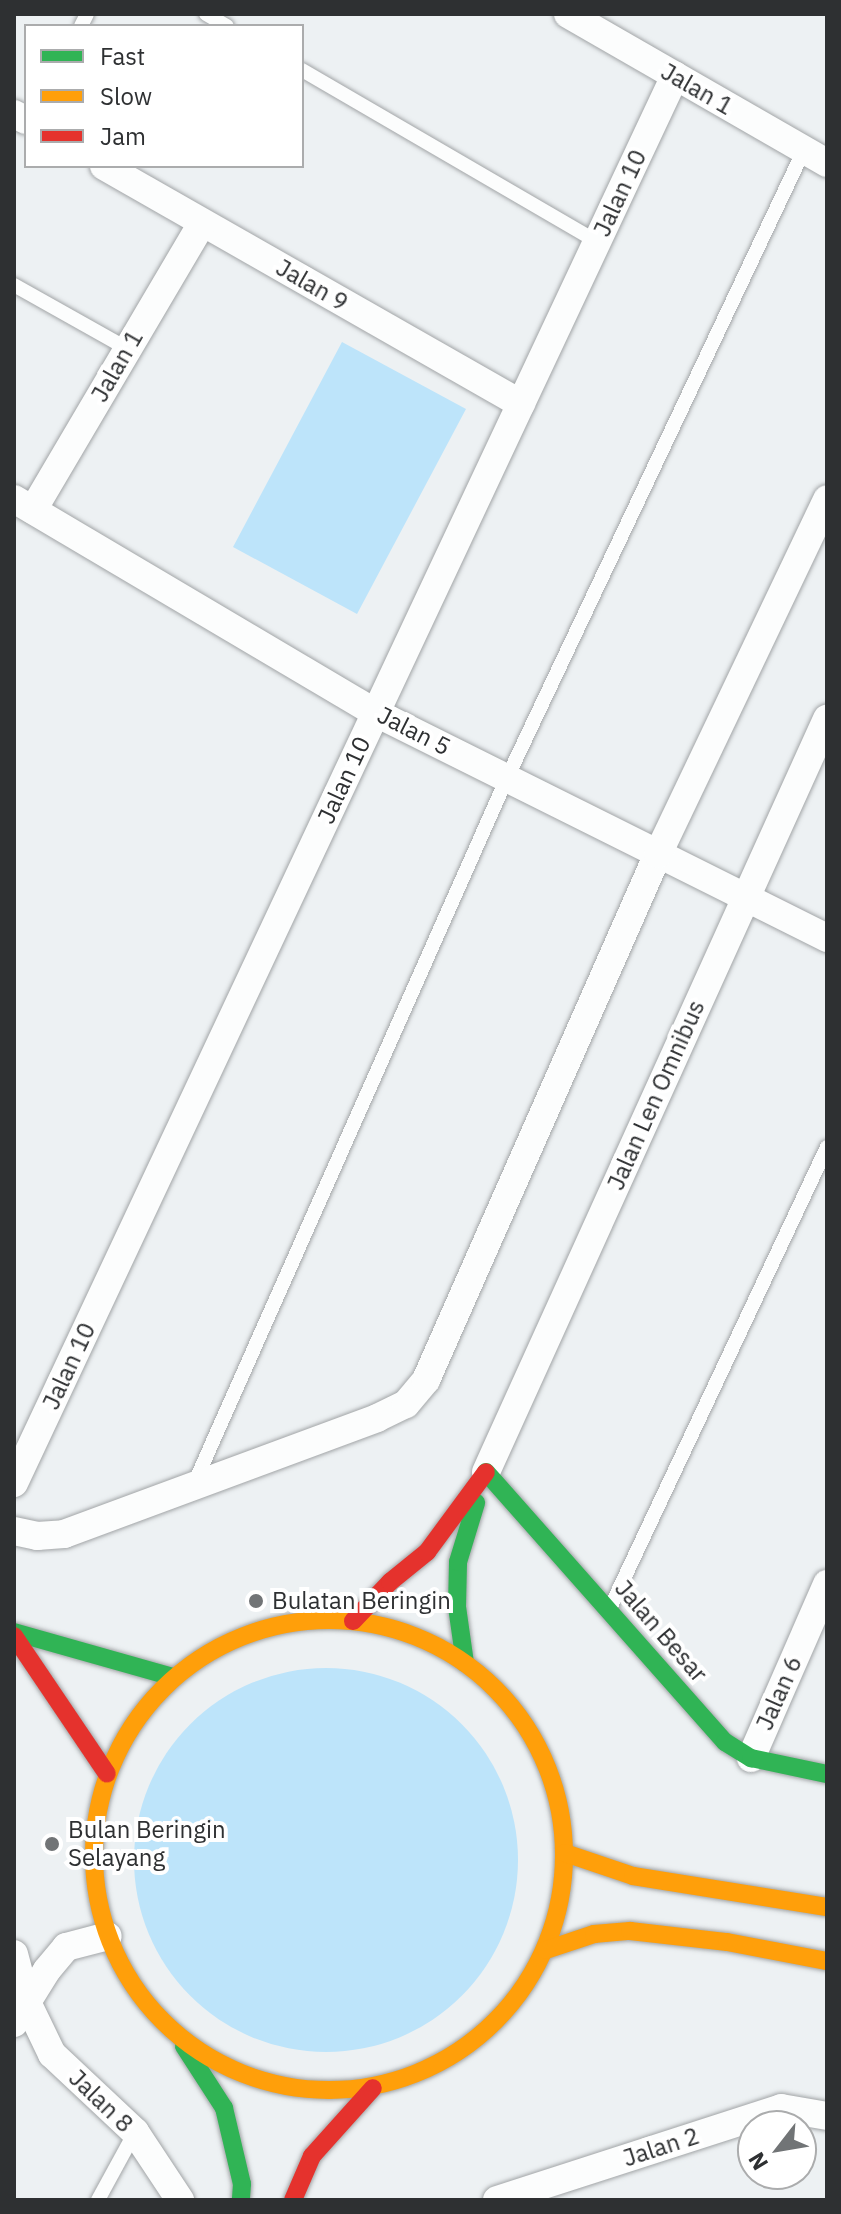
<!DOCTYPE html>
<html>
<head>
<meta charset="utf-8">
<style>
	body { margin:0 }
	#map { position:relative; width:841px; height:2214px; overflow:hidden; background:#edf1f3; font-family:"IBM Plex Sans",sans-serif }
	div>[style] { position:absolute }
	[style*='--x'] { left:calc(var(--x)*1px); top:calc(var(--y)*1px); width:calc(var(--w)*1px); rotate:calc(var(--a)*1deg) }
	.green>* { inset:0; background:#bde4fa }
	.round { border-radius:50% }
	.roads { filter:drop-shadow(0 0 2px #a2a5a7) drop-shadow(0 0 2px #a2a5a7) }
	.lane>* { height:14px; margin:-7px; padding:0 7px; transform-origin:7px; border-radius:7px; background:#fcfdfd }
	.street>* { height:28px; margin:-14px; padding:0 14px; transform-origin:14px; border-radius:14px; background:#fcfdfd }
	.fast>* { height:18px; margin:-9px; padding:0 9px; transform-origin:9px; border-radius:9px; background:#30b455 }
	.slow>* { height:18px; margin:-9px; padding:0 9px; transform-origin:9px; border-radius:9px; background:#ff9f0a }
	.slow>.ring { margin:-9px; padding:0; box-sizing:content-box; background:none; border:18px solid #ff9f0a; border-radius:50% }
	.jam>* { height:18px; margin:-9px; padding:0 9px; transform-origin:9px; border-radius:9px; background:#e5322d }
	.dots>* { width:22px; height:22px; translate:-50% -50%; box-sizing:border-box; border:4px solid #fff; border-radius:50% }
	span { translate:-50% -50%; white-space:nowrap; text-align:center; line-height:1.15; -webkit-text-stroke:8px #fff; paint-order:stroke }
	.street-label { font-size:24px; color:#2e3032 }
	.poi-label { font-size:24px; color:#2e3032 }
	.left { translate:0 -50%; text-align:left }
	.frame { position:absolute; inset:0; border:16px solid #2e3032; pointer-events:none }
	.legend { position:absolute; left:24px; top:24px; width:280px; height:144px; box-sizing:border-box; background:#fff; border:2px solid #abacad; margin:0; padding:10px 14px; list-style:none; font-size:24px; color:#2e3032 }
	.legend li { display:flex; align-items:center; gap:16px; height:40px }
	.legend b { width:40px; border:2px solid #abacad }
	.north { position:absolute; left:737px; top:2110px; width:80px; height:80px; box-sizing:border-box; background:#fff; border:2px solid #abacad; border-radius:50%; rotate:239deg; font-size:22px; font-weight:700; line-height:32px; text-align:center; color:#2e3032 }
	.north::after { content:''; display:block; margin:auto; width:28px; height:36px; background:#717476; clip-path:polygon(50% 0,100% 100%,50% 72%,0 100%) }
</style>
</head>
<body>
<div id="map">
	<div class="green">
		<i style="clip-path:polygon(342px 342px,466px 409px,357px 614px,233px 547px)"></i>
		<i class="round" style="left:134px;top:1668px;width:384px;height:384px"></i>
	</div>
	<div class="roads">
		<div class="lane">
			<i style="--x:206;--y:14;--w:24;--a:30"></i>
			<i style="--x:81;--y:26;--w:13;--a:-63"></i>
			<i style="--x:302;--y:70;--w:341;--a:30.2"></i>
			<i style="--x:14;--y:285;--w:131;--a:29.3"></i>
			<i style="--x:194;--y:1484;--w:772;--a:-66.09"></i>
			<i style="--x:507;--y:778;--w:695;--a:-64.69"></i>
			<i style="--x:612;--y:1604;--w:505;--a:-64.8"></i>
			<i style="--x:98;--y:2200;--w:77;--a:-61.4"></i>
		</div>
		<div class="street">
			<i style="--x:568;--y:14;--w:299;--a:29.9"></i>
			<i style="--x:14;--y:114;--w:13;--a:27"></i>
			<i style="--x:104;--y:166;--w:480;--a:29.7"></i>
			<i style="--x:14;--y:499;--w:421;--a:30.6"></i>
			<i style="--x:376;--y:713;--w:504;--a:26.51"></i>
			<i style="--x:33;--y:510;--w:333;--a:-59.5"></i>
			<i style="--x:486;--y:1472;--w:827;--a:-65.64"></i>
			<i style="--x:14;--y:1483;--w:1555;--a:-64.84"></i>
			<i style="--x:14;--y:1531;--w:24;--a:12"></i>
			<i style="--x:37;--y:1536;--w:27;--a:-4"></i>
			<i style="--x:64;--y:1534;--w:334;--a:-20.3"></i>
			<i style="--x:377;--y:1418;--w:32;--a:-26"></i>
			<i style="--x:406;--y:1404;--w:31;--a:-50"></i>
			<i style="--x:426;--y:1380;--w:575;--a:-66.2"></i>
			<i style="--x:658;--y:854;--w:393;--a:-64.5"></i>
			<i style="--x:751;--y:1758;--w:190;--a:-66.4"></i>
			<i style="--x:14;--y:1954;--w:48;--a:75.4"></i>
			<i style="--x:26;--y:2000;--w:60;--a:64.3"></i>
			<i style="--x:52;--y:2054;--w:114;--a:43.2"></i>
			<i style="--x:135;--y:2132;--w:82;--a:56.5"></i>
			<i style="--x:14;--y:2023;--w:62;--a:-58.1"></i>
			<i style="--x:47;--y:1970;--w:30;--a:-50"></i>
			<i style="--x:66;--y:1947;--w:43;--a:-14.7"></i>
			<i style="--x:497;--y:2200;--w:299;--a:-17.9"></i>
			<i style="--x:781;--y:2108;--w:47;--a:9.9"></i>
		</div>
		<div class="fast">
			<i style="--x:486;--y:1472;--w:361;--a:48.5"></i>
			<i style="--x:725;--y:1742;--w:31;--a:32"></i>
			<i style="--x:751;--y:1758;--w:78;--a:11.9"></i>
			<i style="--x:14;--y:1632;--w:165;--a:15.8"></i>
			<i style="--x:465;--y:1663;--w:57;--a:-98.1"></i>
			<i style="--x:457;--y:1607;--w:45;--a:-88.7"></i>
			<i style="--x:458;--y:1562;--w:62;--a:-73"></i>
			<i style="--x:184;--y:2046;--w:74;--a:57.2"></i>
			<i style="--x:224;--y:2108;--w:78;--a:76.7"></i>
			<i style="--x:242;--y:2184;--w:16;--a:94"></i>
		</div>
		<div class="slow">
			<i class="ring" style="left:94px;top:1620px;width:452px;height:452px"></i>
			<i style="--x:565;--y:1853;--w:72;--a:18.7"></i>
			<i style="--x:633;--y:1876;--w:196;--a:9.1"></i>
			<i style="--x:546;--y:1950;--w:51;--a:-18.4"></i>
			<i style="--x:594;--y:1934;--w:36;--a:-5"></i>
			<i style="--x:630;--y:1931;--w:98;--a:6.5"></i>
			<i style="--x:727;--y:1942;--w:102;--a:10.8"></i>
		</div>
		<div class="jam">
			<i style="--x:353;--y:1621;--w:54;--a:-46.5"></i>
			<i style="--x:390;--y:1582;--w:48;--a:-39"></i>
			<i style="--x:427;--y:1552;--w:99;--a:-53.6"></i>
			<i style="--x:14;--y:1636;--w:166;--a:56"></i>
			<i style="--x:293;--y:2200;--w:48;--a:-66.6"></i>
			<i style="--x:312;--y:2156;--w:91;--a:-48.1"></i>
		</div>
	</div>
	<div class="dots">
		<i style="left:256px;top:1601px;background:#717476"></i>
		<i style="left:52px;top:1844px;background:#717476"></i>
	</div>
	<div class="street-label">
		<span style="left:697px;top:89px;rotate:30deg">Jalan 1</span>
		<span style="left:620px;top:193px;rotate:-65deg">Jalan 10</span>
		<span style="left:312px;top:285px;rotate:30deg">Jalan 9</span>
		<span style="left:117px;top:366px;rotate:-60deg">Jalan 1</span>
		<span style="left:414px;top:731px;rotate:27deg">Jalan 5</span>
		<span style="left:344px;top:780px;rotate:-65deg">Jalan 10</span>
		<span style="left:656px;top:1095px;rotate:-66deg">Jalan Len Omnibus</span>
		<span style="left:69px;top:1366px;rotate:-65deg">Jalan 10</span>
		<span style="left:661px;top:1631px;rotate:49deg">Jalan Besar</span>
		<span style="left:779px;top:1693px;rotate:-66deg">Jalan 6</span>
		<span style="left:101px;top:2101px;rotate:44deg">Jalan 8</span>
		<span style="left:661px;top:2147px;rotate:-18deg">Jalan 2</span>
	</div>
	<div class="poi-label">
		<span class="left" style="left:272px;top:1601px">Bulatan Beringin</span>
		<span class="left" style="left:68px;top:1844px">Bulan Beringin<br>Selayang</span>
	</div>
	<div class="frame"></div>
	<ul class="legend">
	<li><b style="height:10px;background:#30b455"></b>Fast</li>
	<li><b style="height:10px;background:#ff9f0a"></b>Slow</li>
	<li><b style="height:10px;background:#e5322d"></b>Jam</li>
	</ul>
	<div class="north">N</div>
</div>
</body>
</html>
